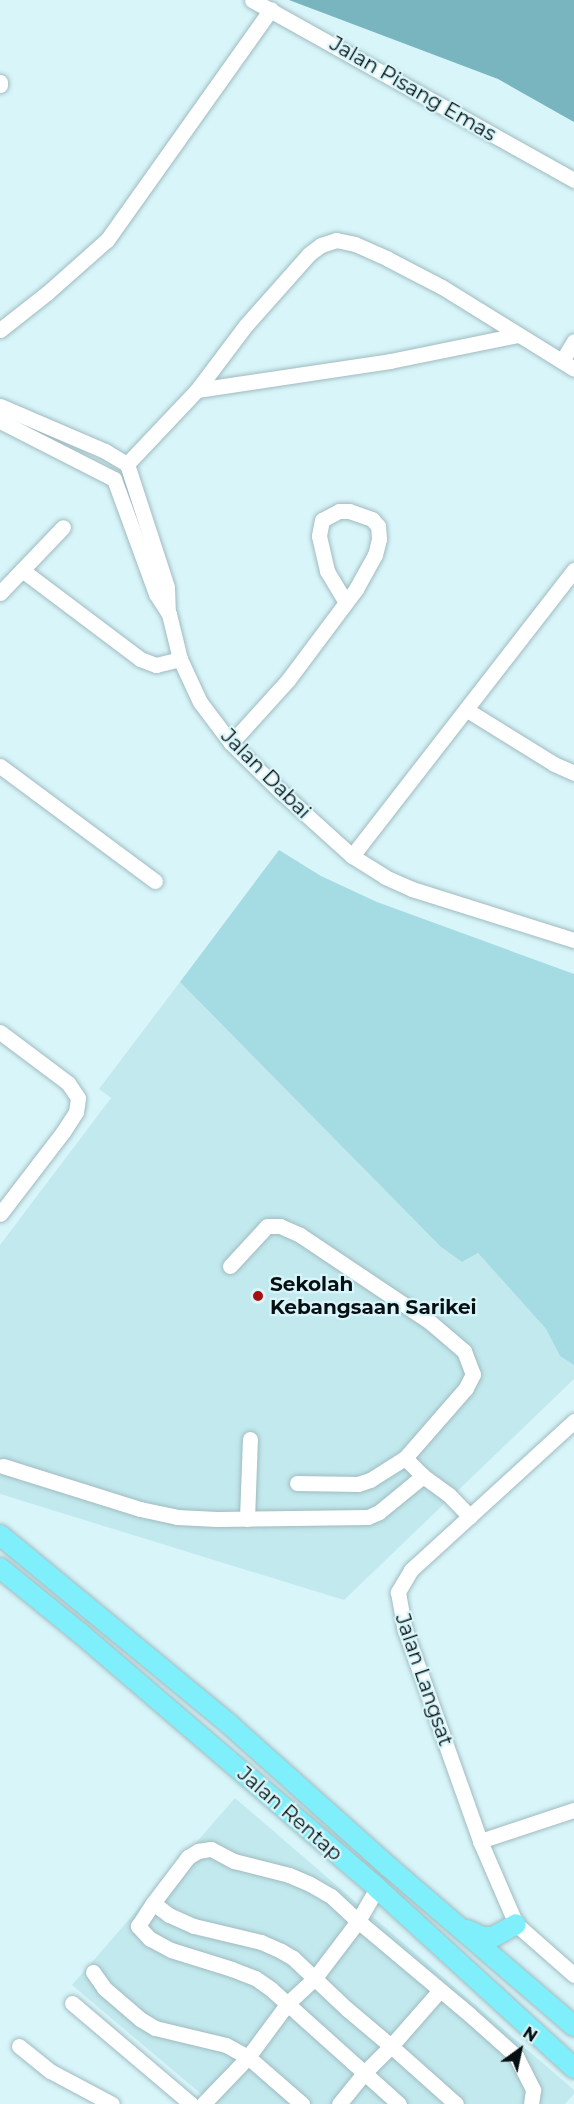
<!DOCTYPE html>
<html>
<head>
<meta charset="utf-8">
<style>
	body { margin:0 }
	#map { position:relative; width:574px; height:2104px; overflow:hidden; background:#d8f5fa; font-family:Montserrat,sans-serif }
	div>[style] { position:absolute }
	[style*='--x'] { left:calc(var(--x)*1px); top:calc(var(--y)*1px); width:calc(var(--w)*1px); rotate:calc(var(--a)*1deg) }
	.built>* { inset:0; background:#c2e9ee }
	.green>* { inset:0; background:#a5dbe3 }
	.water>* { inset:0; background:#79b5be }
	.roads { filter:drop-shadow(0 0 2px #9fbbbf) drop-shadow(0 0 2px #9fbbbf) }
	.minor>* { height:15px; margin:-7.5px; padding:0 7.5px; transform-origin:7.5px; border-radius:7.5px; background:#fff }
	.major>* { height:20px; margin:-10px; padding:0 10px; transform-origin:10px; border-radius:10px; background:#80effc }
	.dots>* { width:16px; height:16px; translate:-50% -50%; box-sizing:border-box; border:3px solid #d8f5fa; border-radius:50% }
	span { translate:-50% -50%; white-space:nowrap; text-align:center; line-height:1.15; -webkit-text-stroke:4.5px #d8f5fa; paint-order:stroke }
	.street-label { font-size:20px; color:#060f11 }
	.poi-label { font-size:20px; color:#060f11; font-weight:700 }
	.left { translate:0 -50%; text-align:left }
	.north { position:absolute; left:490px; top:2020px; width:60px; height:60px; -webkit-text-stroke:4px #d8f5fa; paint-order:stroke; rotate:33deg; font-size:16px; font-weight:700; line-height:24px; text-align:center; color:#060f11 }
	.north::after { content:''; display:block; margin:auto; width:21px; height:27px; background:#060f11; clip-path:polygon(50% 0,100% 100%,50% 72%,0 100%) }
</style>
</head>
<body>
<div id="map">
	<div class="built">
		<i style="clip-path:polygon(180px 982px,441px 1247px,462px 1262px,478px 1253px,546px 1329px,560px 1356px,574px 1365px,574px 1379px,344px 1600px,0 1494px,0 1245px,111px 1098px,99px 1089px)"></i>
		<i style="clip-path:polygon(235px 1798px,574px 2090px,574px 2094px,565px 2104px,213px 2104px,72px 1985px)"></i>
	</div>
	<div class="green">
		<i style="clip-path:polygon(279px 850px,321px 876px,377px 902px,574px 974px,574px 1365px,560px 1356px,546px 1329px,478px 1253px,462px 1262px,441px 1247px,180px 982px)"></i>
	</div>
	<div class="water">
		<i style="clip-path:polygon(289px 0,574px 0,574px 122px,498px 79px)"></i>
	</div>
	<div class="roads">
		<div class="minor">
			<i style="--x:252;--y:0;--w:369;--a:29.2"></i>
			<i style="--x:0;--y:82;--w:3;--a:90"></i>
			<i style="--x:0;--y:330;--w:60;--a:-38.2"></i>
			<i style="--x:47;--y:293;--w:80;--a:-41.5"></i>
			<i style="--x:107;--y:240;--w:283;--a:-54.6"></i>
			<i style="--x:562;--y:361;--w:23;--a:-59"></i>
			<i style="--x:197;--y:390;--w:195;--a:-8.5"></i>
			<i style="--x:390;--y:361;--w:131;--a:-11.5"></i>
			<i style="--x:0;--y:406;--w:114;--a:23.2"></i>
			<i style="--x:105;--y:451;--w:26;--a:31"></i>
			<i style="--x:127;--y:464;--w:129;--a:72"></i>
			<i style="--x:167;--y:587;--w:24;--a:88"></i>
			<i style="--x:0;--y:421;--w:128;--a:27"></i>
			<i style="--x:114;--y:479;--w:122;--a:69.9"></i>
			<i style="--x:156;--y:594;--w:24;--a:57"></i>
			<i style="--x:169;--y:614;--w:46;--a:76.3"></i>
			<i style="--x:180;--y:659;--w:47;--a:65.1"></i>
			<i style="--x:200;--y:702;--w:51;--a:52.9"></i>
			<i style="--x:231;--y:743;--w:69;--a:44.4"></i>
			<i style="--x:280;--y:791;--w:97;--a:42.1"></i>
			<i style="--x:352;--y:856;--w:39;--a:32"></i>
			<i style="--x:385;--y:877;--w:30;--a:24"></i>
			<i style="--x:412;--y:889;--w:170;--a:17.5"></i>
			<i style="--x:127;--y:464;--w:102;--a:-46.6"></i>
			<i style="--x:197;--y:390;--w:81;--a:-53"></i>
			<i style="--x:246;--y:325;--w:95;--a:-48.4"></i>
			<i style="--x:309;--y:254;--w:15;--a:-37"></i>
			<i style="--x:321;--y:245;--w:16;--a:-18"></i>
			<i style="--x:336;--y:240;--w:19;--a:12"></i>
			<i style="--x:355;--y:244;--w:36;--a:24"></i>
			<i style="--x:388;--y:259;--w:61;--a:27.4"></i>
			<i style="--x:442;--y:287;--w:155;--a:31.8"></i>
			<i style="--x:22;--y:570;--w:148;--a:37"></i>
			<i style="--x:140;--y:659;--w:17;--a:21"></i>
			<i style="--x:156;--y:665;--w:25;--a:-14"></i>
			<i style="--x:0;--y:593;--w:91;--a:-46.3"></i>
			<i style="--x:467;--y:710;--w:102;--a:31.8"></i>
			<i style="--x:554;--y:764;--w:22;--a:24"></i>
			<i style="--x:231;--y:743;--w:85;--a:-47.9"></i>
			<i style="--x:288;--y:680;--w:114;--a:-53.2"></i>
			<i style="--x:356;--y:589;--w:39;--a:-61"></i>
			<i style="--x:375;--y:555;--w:16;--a:-76"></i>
			<i style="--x:379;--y:539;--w:13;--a:-94"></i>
			<i style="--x:378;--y:526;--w:9;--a:-131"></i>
			<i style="--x:372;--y:519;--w:24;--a:-161"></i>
			<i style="--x:349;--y:511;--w:10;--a:180"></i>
			<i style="--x:339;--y:511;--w:19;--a:152"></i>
			<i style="--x:322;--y:520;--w:16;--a:101"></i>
			<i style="--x:319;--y:536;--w:36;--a:77"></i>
			<i style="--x:327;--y:571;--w:35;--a:59"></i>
			<i style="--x:0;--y:766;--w:193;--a:36.6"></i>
			<i style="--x:352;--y:856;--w:362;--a:-52.2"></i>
			<i style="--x:0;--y:1032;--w:85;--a:36.9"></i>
			<i style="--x:68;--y:1083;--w:18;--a:56"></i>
			<i style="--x:78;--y:1098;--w:14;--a:98"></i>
			<i style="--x:76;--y:1112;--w:24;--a:123"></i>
			<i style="--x:63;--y:1132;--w:103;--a:127.5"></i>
			<i style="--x:230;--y:1266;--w:54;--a:-47.2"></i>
			<i style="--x:267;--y:1226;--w:13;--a:0"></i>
			<i style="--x:280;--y:1226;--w:22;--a:24"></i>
			<i style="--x:300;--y:1235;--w:156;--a:33.8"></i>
			<i style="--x:430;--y:1322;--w:45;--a:40.5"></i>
			<i style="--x:464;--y:1351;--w:25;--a:69"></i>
			<i style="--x:473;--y:1374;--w:16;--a:117"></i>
			<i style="--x:466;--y:1388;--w:93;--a:131.1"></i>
			<i style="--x:405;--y:1458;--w:25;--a:45"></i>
			<i style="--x:574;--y:1421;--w:221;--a:137.6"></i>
			<i style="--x:411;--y:1570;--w:26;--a:121"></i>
			<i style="--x:398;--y:1592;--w:39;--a:80"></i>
			<i style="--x:405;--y:1630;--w:224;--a:70.4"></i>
			<i style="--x:480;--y:1841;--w:90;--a:66.6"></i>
			<i style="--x:516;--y:1924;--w:77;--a:41.3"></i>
			<i style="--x:3;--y:1466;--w:144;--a:17.4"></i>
			<i style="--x:140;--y:1509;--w:38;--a:12"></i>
			<i style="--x:177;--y:1517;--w:40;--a:2.9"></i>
			<i style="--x:217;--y:1519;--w:151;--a:-0.8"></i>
			<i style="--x:368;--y:1517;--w:12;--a:-24"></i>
			<i style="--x:379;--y:1512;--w:57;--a:-39.3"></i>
			<i style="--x:423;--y:1476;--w:32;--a:36"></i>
			<i style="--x:449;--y:1495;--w:30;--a:46"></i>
			<i style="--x:297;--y:1483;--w:61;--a:0.9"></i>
			<i style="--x:358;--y:1484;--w:13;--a:-18"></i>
			<i style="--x:370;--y:1480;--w:41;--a:-32.2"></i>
			<i style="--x:247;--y:1519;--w:80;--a:-87.9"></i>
			<i style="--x:480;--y:1841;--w:99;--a:-18.3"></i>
			<i style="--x:153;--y:1903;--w:58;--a:-52.7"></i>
			<i style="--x:188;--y:1857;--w:12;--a:-31"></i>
			<i style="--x:198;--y:1851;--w:13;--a:-9"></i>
			<i style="--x:211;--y:1849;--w:26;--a:28"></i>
			<i style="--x:234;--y:1861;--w:57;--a:14.3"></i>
			<i style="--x:289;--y:1875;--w:23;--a:23"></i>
			<i style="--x:310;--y:1884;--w:24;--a:30"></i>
			<i style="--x:331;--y:1896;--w:37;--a:43"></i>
			<i style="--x:358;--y:1921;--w:38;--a:-60"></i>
			<i style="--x:93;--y:1972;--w:19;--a:55"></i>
			<i style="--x:104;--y:1988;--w:48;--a:40.7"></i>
			<i style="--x:140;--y:2019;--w:17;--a:31"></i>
			<i style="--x:155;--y:2028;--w:73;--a:13.5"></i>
			<i style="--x:226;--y:2045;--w:25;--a:29"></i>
			<i style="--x:248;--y:2057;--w:72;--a:41"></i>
			<i style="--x:72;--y:2003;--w:156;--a:40.3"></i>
			<i style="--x:19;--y:2046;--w:40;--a:39"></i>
			<i style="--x:50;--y:2071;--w:70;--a:28"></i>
			<i style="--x:203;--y:2104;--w:65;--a:-46.2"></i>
			<i style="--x:248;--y:2057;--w:67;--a:-53.5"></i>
			<i style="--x:288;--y:2003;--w:35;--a:-43"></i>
			<i style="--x:314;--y:1979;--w:73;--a:-52.8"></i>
			<i style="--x:358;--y:1921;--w:146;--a:40"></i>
			<i style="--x:470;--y:2015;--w:62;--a:41.7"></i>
			<i style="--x:516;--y:2056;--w:38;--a:63"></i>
			<i style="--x:533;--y:2090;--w:14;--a:98"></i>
			<i style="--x:339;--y:2104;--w:38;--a:-51"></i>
			<i style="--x:363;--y:2074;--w:40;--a:-45"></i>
			<i style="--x:391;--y:2046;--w:87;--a:41.7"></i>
			<i style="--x:399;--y:2104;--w:172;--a:-138.1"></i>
			<i style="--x:271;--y:1989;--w:19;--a:-145"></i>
			<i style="--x:255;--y:1978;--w:25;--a:-159"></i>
			<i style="--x:232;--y:1969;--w:64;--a:-162.7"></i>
			<i style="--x:171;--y:1950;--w:24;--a:-152"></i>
			<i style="--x:150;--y:1939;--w:18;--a:-133"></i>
			<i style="--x:138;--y:1926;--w:27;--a:-57"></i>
			<i style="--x:153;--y:1903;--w:20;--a:37"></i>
			<i style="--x:169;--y:1915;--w:27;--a:24"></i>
			<i style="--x:194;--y:1926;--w:69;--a:13.4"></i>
			<i style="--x:261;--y:1942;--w:22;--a:24"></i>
			<i style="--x:281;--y:1951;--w:14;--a:30"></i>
			<i style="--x:293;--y:1958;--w:74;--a:43.4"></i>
			<i style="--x:347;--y:2009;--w:57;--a:40.1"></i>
			<i style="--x:391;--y:2046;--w:74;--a:-48.8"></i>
		</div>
		<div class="major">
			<i style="--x:0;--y:1535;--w:297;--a:39.5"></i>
			<i style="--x:229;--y:1724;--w:215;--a:41.8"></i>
			<i style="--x:389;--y:1867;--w:244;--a:40.7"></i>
			<i style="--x:0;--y:1568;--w:103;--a:39.1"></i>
			<i style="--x:80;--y:1633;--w:391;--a:40.6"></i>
			<i style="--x:377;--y:1888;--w:267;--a:42.4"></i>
			<i style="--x:467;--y:1930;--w:17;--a:24"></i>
			<i style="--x:483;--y:1937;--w:10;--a:0"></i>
			<i style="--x:493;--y:1937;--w:26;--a:-29"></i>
		</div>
	</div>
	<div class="dots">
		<i style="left:258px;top:1296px;background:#a61012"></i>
	</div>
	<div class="street-label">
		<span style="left:413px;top:89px;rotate:30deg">Jalan Pisang Emas</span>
		<span style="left:266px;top:774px;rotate:45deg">Jalan Dabai</span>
		<span style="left:424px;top:1680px;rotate:71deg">Jalan Langsat</span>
		<span style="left:290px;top:1814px;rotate:41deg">Jalan Rentap</span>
	</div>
	<div class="poi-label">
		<span class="left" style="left:270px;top:1296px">Sekolah<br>Kebangsaan Sarikei</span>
	</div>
	<div class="north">N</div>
</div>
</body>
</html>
